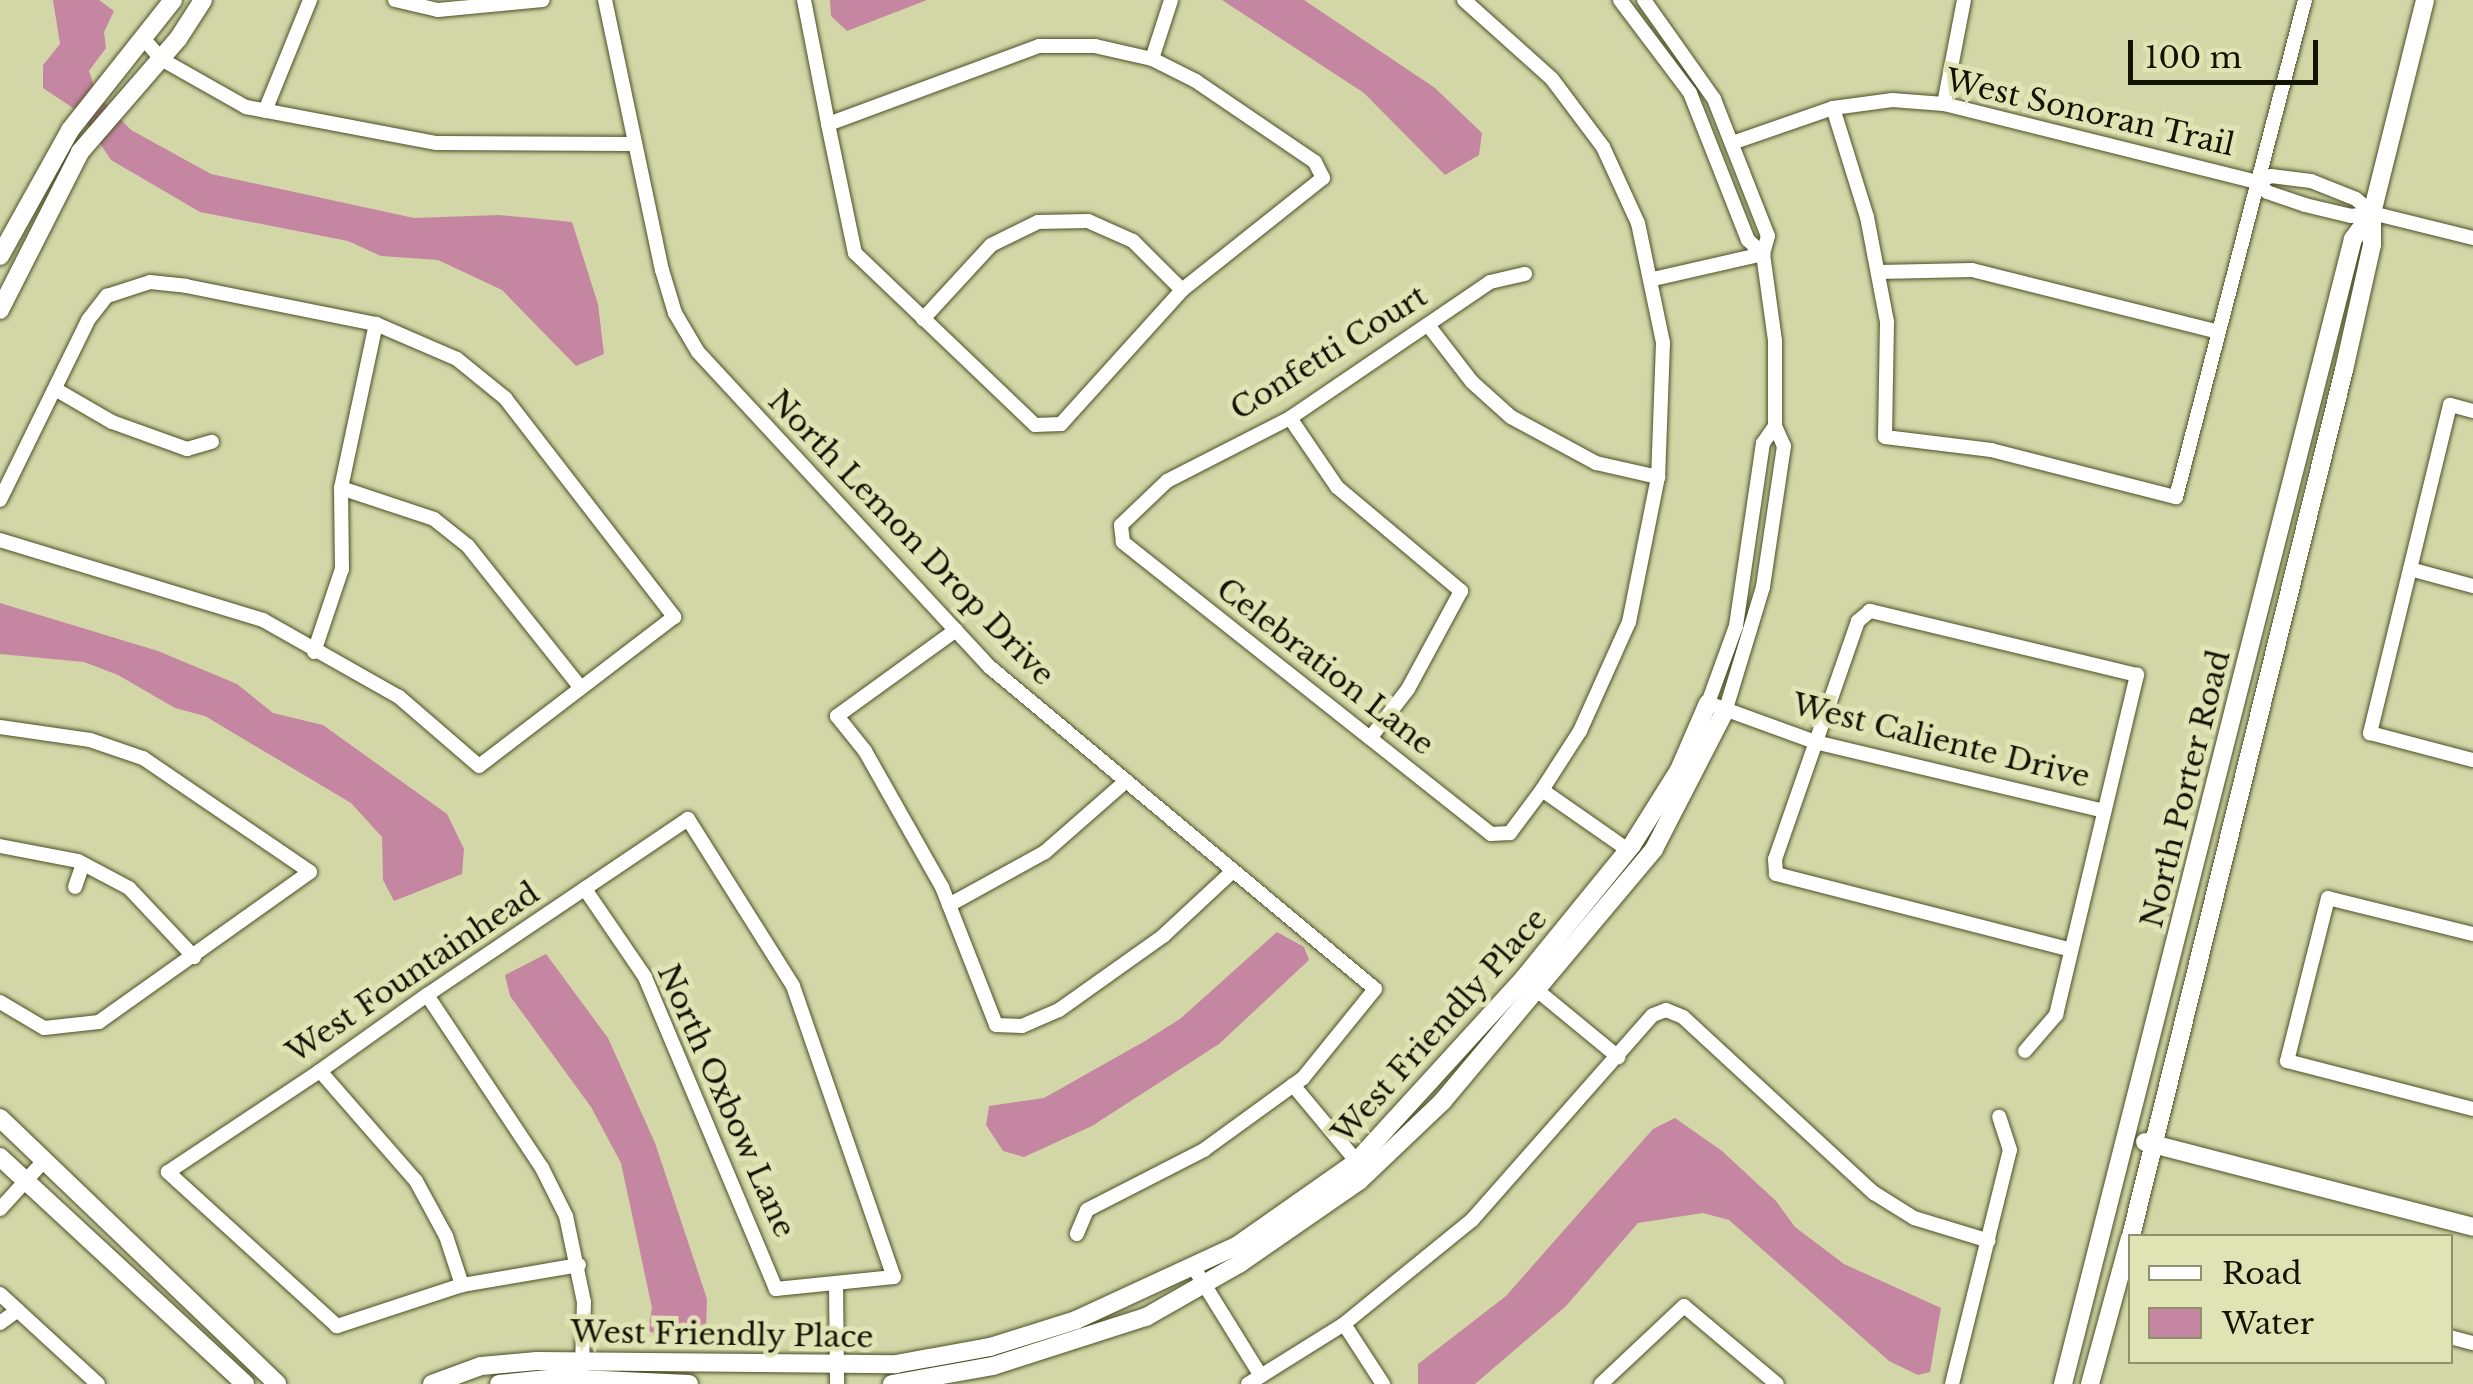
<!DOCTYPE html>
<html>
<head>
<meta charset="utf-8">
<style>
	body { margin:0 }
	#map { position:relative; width:2473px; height:1384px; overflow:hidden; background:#d3d7a8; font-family:"Libre Baskerville",serif }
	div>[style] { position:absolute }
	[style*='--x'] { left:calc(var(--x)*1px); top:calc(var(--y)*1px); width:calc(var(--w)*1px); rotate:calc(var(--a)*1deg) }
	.water>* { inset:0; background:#c486a1 }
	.roads { filter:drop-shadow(0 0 2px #4d5026) drop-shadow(0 0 2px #4d5026) }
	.minor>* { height:14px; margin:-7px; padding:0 7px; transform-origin:7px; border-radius:7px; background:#fff }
	.tertiary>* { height:18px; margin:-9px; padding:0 9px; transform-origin:9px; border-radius:9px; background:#fff }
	span { translate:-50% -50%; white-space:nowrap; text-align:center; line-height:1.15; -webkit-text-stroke:10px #e0e4b5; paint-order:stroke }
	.street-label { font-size:30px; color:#121303 }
	.legend { position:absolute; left:2128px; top:1234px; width:325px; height:130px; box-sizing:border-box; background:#e0e4b5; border:2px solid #8e906e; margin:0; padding:12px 18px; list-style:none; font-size:30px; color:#121303 }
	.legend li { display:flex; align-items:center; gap:20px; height:50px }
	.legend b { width:50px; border:2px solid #8e906e }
	.scale { position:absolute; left:2128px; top:40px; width:190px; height:45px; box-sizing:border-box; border:5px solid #121303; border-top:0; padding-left:12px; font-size:30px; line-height:35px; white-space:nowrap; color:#121303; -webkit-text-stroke:8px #e0e4b5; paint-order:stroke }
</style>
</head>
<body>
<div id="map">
	<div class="water">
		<i style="clip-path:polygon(53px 0,99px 0,114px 11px,104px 32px,106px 48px,89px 71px,97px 95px,131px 130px,211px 174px,414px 218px,499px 215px,572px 222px,598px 304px,604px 354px,576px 366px,502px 290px,438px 260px,381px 256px,348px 241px,200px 212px,111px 160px,79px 112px,43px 88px,43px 65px,60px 44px)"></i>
		<i style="clip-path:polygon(830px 0,927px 0,847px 31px,831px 16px)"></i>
		<i style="clip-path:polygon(1222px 0,1304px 0,1435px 88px,1482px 133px,1479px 155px,1445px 175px,1364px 93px)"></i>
		<i style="clip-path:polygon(0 603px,158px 651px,237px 684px,273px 713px,323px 725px,447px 814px,464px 849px,462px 874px,394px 901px,383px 880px,382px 837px,351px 803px,205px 716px,175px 708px,118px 675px,84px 662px,0 654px)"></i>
		<i style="clip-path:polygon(1277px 932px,1304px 947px,1309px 960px,1219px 1044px,1092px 1126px,1024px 1157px,1003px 1151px,986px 1125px,989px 1106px,1044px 1098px,1145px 1041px,1180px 1019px)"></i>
		<i style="clip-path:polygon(546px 954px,608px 1038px,655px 1143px,707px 1299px,706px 1329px,696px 1335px,668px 1338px,648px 1331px,652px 1308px,621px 1163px,591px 1107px,510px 996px,505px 975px)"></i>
		<i style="clip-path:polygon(1675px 1118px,1722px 1151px,1776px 1201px,1795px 1227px,1844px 1264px,1941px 1308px,1930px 1372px,1918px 1375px,1889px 1361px,1729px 1220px,1703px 1213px,1638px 1223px,1566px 1306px,1475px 1384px,1418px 1384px,1418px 1364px,1506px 1296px,1653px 1129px)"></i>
	</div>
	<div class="roads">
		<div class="minor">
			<i style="--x:395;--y:0;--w:44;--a:13.1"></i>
			<i style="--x:438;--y:10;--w:105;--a:-5.4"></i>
			<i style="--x:605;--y:0;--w:276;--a:78.1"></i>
			<i style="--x:662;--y:270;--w:45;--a:73.2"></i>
			<i style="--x:675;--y:313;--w:45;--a:59.5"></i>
			<i style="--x:698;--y:352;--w:431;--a:47.2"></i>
			<i style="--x:991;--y:668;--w:500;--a:39.89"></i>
			<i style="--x:1375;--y:989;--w:114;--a:129"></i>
			<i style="--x:1303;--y:1078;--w:122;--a:144"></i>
			<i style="--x:1204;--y:1150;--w:131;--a:152.9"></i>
			<i style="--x:1087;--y:1210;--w:26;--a:113"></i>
			<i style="--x:804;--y:0;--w:126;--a:79"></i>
			<i style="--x:828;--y:124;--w:132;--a:78.2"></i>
			<i style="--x:855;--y:253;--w:249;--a:43.7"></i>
			<i style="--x:1035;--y:425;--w:26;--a:-2"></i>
			<i style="--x:1061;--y:424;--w:181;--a:-47.9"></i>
			<i style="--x:1182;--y:290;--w:180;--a:-38.5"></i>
			<i style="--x:1323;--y:178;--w:18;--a:-117"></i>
			<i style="--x:1315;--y:162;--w:144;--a:-145.8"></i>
			<i style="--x:1196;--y:81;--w:49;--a:-153.4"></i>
			<i style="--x:1152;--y:59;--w:58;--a:-167.2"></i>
			<i style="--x:1095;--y:46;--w:56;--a:180"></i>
			<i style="--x:1039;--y:46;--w:225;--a:159.7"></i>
			<i style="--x:1464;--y:0;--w:118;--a:41.9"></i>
			<i style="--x:1552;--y:79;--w:85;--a:53.1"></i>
			<i style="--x:1603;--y:147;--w:84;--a:65.3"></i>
			<i style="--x:1638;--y:223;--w:123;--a:78.2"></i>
			<i style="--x:1663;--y:343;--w:134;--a:92.1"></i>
			<i style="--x:1658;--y:477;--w:148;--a:101.3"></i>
			<i style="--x:1629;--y:622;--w:120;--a:114.2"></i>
			<i style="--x:1580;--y:731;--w:70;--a:122.8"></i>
			<i style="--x:1542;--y:790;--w:54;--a:126.7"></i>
			<i style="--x:1510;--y:833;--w:19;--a:177"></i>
			<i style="--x:1491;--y:834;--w:470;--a:-141.6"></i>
			<i style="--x:1123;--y:542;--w:17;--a:-97"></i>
			<i style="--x:1121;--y:525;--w:64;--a:-43.7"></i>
			<i style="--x:1167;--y:481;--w:138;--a:-27.1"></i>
			<i style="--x:1290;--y:418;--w:242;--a:-34.2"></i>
			<i style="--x:1490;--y:282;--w:36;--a:-13"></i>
			<i style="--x:1620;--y:0;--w:116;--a:53"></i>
			<i style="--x:1690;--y:93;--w:158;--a:68.5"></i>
			<i style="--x:1748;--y:240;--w:21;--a:43"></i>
			<i style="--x:1644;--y:0;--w:121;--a:54.7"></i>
			<i style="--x:1714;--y:99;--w:147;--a:68.5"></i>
			<i style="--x:1768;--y:236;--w:19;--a:106"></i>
			<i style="--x:1763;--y:254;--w:88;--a:82.1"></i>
			<i style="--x:1775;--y:341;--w:85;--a:90"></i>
			<i style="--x:1775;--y:426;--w:22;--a:66"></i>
			<i style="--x:1784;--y:446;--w:143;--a:98.5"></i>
			<i style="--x:1763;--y:587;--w:127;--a:106.9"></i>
			<i style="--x:143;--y:38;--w:28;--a:49"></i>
			<i style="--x:161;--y:59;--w:98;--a:29.5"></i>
			<i style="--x:246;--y:107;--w:194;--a:10.7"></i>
			<i style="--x:437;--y:143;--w:194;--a:0.3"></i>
			<i style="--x:1152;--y:59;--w:62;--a:-72.1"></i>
			<i style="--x:1944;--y:104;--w:106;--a:-79.1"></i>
			<i style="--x:1833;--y:108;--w:114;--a:72.7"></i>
			<i style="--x:1867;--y:217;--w:107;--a:79.2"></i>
			<i style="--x:1887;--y:322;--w:115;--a:91"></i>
			<i style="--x:1885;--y:437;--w:107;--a:7"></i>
			<i style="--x:1991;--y:450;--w:191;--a:14.3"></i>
			<i style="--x:2176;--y:497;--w:513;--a:-75.45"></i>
			<i style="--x:265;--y:111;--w:120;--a:-67.9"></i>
			<i style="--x:1735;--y:142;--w:104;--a:-19.1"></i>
			<i style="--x:1833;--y:108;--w:60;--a:-7.7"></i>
			<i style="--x:1892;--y:100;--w:52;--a:4.4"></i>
			<i style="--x:1944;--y:104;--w:324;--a:14"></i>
			<i style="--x:2258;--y:182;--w:13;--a:48"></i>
			<i style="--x:2267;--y:192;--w:40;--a:18.9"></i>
			<i style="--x:2305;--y:205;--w:47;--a:13.4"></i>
			<i style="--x:2351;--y:216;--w:21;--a:-8"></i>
			<i style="--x:2372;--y:213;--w:104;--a:13.9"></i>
			<i style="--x:2258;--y:182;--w:14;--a:-25"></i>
			<i style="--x:2271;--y:176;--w:40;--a:7.1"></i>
			<i style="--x:2311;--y:181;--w:48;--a:21.8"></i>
			<i style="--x:2356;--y:199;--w:21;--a:41"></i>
			<i style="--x:1879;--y:272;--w:93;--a:-1.2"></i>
			<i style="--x:1972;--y:270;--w:254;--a:14.1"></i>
			<i style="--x:1653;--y:279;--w:113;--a:-12.8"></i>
			<i style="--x:923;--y:319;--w:100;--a:-47.4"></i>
			<i style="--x:991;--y:245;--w:52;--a:-26.1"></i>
			<i style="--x:1038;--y:222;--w:50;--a:-1.1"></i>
			<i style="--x:1088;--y:221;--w:49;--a:24"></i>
			<i style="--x:1133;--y:241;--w:69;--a:45"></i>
			<i style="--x:1428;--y:325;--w:72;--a:52.3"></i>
			<i style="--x:1472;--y:382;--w:52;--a:41.9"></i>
			<i style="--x:1511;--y:417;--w:97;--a:28.4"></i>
			<i style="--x:1596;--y:463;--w:64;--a:12.7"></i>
			<i style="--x:55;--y:389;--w:66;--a:30.1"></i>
			<i style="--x:112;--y:422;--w:80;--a:19.8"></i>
			<i style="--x:187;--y:449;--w:26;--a:-16"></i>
			<i style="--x:2473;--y:411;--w:24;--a:-165"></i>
			<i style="--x:2450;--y:405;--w:338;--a:103.7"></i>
			<i style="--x:2370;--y:733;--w:106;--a:14.7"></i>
			<i style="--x:1290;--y:418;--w:83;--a:55.7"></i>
			<i style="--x:1337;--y:487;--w:162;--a:40"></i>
			<i style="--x:1461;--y:591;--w:111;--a:118.4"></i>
			<i style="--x:1408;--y:689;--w:61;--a:127.6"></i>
			<i style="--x:1775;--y:426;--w:21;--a:125"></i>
			<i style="--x:1763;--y:443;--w:185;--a:98.4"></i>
			<i style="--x:1736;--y:626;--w:82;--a:110"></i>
			<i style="--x:1708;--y:703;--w:114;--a:20"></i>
			<i style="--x:1815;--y:742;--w:297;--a:13.4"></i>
			<i style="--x:341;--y:488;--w:98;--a:18.4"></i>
			<i style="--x:434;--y:519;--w:43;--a:38.5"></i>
			<i style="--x:468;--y:546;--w:181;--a:51.5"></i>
			<i style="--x:0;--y:500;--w:200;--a:-63.9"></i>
			<i style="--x:88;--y:320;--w:31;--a:-52"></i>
			<i style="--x:107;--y:296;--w:45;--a:-18"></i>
			<i style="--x:150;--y:282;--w:36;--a:6"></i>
			<i style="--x:186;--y:286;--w:194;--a:11.3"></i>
			<i style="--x:376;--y:324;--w:88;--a:23.4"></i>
			<i style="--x:457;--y:359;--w:62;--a:39.1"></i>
			<i style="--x:505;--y:398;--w:277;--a:52.3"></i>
			<i style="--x:674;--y:617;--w:245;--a:142.6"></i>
			<i style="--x:479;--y:766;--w:106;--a:-139.2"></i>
			<i style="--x:399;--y:697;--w:156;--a:-150.5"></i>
			<i style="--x:263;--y:620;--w:275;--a:-163.1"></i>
			<i style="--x:2410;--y:569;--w:65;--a:15.1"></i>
			<i style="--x:956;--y:630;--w:147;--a:144.1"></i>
			<i style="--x:837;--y:716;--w:45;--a:51.3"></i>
			<i style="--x:865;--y:751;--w:156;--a:60.5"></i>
			<i style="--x:942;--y:887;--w:148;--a:68.6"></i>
			<i style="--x:996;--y:1025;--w:26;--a:2"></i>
			<i style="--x:1022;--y:1026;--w:40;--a:-23.4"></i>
			<i style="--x:1059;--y:1010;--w:128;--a:-35.4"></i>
			<i style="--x:1163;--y:936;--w:96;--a:-42.9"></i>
			<i style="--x:314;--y:652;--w:88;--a:-71.4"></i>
			<i style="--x:342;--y:569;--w:81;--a:-90.7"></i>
			<i style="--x:341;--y:488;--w:168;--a:-78"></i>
			<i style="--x:0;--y:727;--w:91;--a:8.2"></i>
			<i style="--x:90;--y:740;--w:56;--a:18.8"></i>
			<i style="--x:143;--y:758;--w:202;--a:34.3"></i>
			<i style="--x:310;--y:872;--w:259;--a:144.6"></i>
			<i style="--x:99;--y:1022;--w:55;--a:173.8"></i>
			<i style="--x:44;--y:1028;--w:51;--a:-149.4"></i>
			<i style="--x:1542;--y:790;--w:105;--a:34.9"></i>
			<i style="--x:0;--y:846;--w:79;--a:10.9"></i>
			<i style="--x:78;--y:861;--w:58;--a:27.9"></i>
			<i style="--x:129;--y:888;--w:95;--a:46.7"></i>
			<i style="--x:75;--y:887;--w:24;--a:-71"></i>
			<i style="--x:949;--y:905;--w:110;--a:-28.9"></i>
			<i style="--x:1045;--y:852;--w:108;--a:-41.2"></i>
			<i style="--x:2473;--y:934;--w:149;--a:-166.1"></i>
			<i style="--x:2328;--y:898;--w:168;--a:104.1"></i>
			<i style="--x:2287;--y:1061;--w:192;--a:14.5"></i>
			<i style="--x:1532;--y:986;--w:112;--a:39.5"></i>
			<i style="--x:427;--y:995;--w:208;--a:56.4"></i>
			<i style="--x:542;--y:1168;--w:54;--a:63.4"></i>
			<i style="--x:566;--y:1216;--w:88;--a:78.2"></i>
			<i style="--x:584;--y:1302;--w:65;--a:91.8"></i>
			<i style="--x:2025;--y:1051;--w:48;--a:-49.3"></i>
			<i style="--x:2056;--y:1015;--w:350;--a:-76.6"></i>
			<i style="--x:2137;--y:675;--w:275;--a:-166.5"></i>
			<i style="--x:1870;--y:611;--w:16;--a:140"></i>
			<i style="--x:1858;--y:621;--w:252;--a:109.2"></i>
			<i style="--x:1775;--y:859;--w:15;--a:86"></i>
			<i style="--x:1776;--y:874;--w:302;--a:14.4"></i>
			<i style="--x:320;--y:1071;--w:146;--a:48.9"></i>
			<i style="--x:416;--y:1181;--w:63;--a:61.4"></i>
			<i style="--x:446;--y:1236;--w:52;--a:71.9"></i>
			<i style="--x:1293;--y:1085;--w:109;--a:50.2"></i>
			<i style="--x:0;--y:1209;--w:62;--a:-47.6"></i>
			<i style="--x:579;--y:1265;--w:119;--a:170.3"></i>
			<i style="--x:462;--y:1285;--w:132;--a:161.8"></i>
			<i style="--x:337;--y:1326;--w:229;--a:-137.7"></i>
			<i style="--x:168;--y:1172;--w:182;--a:-33.6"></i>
			<i style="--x:320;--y:1071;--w:131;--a:-35.4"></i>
			<i style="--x:427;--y:995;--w:315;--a:-34"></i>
			<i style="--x:688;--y:819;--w:197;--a:57.8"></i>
			<i style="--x:793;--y:986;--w:308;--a:70.9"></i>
			<i style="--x:894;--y:1277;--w:119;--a:174.2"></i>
			<i style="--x:776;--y:1289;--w:338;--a:-112.8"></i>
			<i style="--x:645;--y:977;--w:107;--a:-124.3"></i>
			<i style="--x:1194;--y:1268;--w:127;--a:58.2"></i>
			<i style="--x:836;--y:1283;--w:101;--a:89.4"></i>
			<i style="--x:0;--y:1294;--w:133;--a:42.6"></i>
			<i style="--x:0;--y:1323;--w:22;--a:-36"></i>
			<i style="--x:1344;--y:1324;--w:72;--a:57"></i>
			<i style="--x:2450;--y:1337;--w:24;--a:15"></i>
			<i style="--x:1248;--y:1384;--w:113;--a:-32"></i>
			<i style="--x:1344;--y:1324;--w:165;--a:-39.1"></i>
			<i style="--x:1472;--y:1220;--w:273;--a:-48.6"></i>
			<i style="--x:1653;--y:1015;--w:14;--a:-21"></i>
			<i style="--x:1666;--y:1010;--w:18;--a:22"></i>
			<i style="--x:1683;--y:1017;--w:260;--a:42.7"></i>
			<i style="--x:1874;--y:1193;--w:47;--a:32"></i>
			<i style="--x:1914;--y:1218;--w:78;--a:17"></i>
			<i style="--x:1601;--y:1384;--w:114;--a:-43.2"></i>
			<i style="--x:1684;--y:1306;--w:121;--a:40"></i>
			<i style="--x:1952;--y:1384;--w:241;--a:-76.1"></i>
			<i style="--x:2010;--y:1150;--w:35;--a:-108"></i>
		</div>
		<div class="tertiary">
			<i style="--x:0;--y:256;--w:144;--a:-60.9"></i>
			<i style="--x:70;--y:130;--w:166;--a:-51.6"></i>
			<i style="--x:0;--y:310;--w:177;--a:-63.1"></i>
			<i style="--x:80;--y:152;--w:150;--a:-49.1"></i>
			<i style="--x:178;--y:39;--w:46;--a:-57.3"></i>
			<i style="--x:0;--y:1118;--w:384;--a:43.8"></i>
			<i style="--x:2145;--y:1142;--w:339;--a:14.5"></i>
			<i style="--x:0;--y:1157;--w:334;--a:42.8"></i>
			<i style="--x:2131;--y:1236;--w:892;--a:-76.18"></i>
			<i style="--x:2344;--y:370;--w:128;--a:-77.4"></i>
			<i style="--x:2372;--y:245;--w:32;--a:-90"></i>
			<i style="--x:2372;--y:213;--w:219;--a:-76"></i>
			<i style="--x:432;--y:1384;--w:52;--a:-20.2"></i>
			<i style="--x:481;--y:1366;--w:56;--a:-5.1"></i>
			<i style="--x:537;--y:1361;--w:359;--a:0.5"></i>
			<i style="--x:896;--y:1364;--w:96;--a:-10.3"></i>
			<i style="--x:990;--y:1347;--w:90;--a:-17.4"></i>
			<i style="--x:1076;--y:1320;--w:179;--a:-24.8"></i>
			<i style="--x:1238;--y:1245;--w:144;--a:-35.1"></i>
			<i style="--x:1356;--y:1162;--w:249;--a:-47.6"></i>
			<i style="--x:1524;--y:978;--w:171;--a:-50.9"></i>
			<i style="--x:1632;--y:845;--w:89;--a:-57.9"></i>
			<i style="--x:1679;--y:770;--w:73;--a:-66.6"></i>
			<i style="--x:499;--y:1384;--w:59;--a:-5.8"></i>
			<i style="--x:558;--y:1378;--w:131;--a:2.6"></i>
			<i style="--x:892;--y:1384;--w:103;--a:-10.1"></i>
			<i style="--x:993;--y:1366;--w:161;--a:-17.8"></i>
			<i style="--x:1146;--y:1317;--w:107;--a:-29.7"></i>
			<i style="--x:1239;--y:1264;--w:146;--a:-34.7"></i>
			<i style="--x:1359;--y:1181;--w:115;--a:-43.6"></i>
			<i style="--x:1442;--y:1102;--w:330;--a:-50"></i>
			<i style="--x:1654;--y:849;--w:157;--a:-62.8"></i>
			<i style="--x:2063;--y:1384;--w:1181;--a:-75.79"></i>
			<i style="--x:2353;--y:239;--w:32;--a:-54"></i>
			<i style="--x:2090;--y:1384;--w:151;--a:-74.7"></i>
		</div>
	</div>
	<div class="street-label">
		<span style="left:2090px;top:113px;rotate:13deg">West Sonoran Trail</span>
		<span style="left:1329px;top:353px;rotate:-32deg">Confetti Court</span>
		<span style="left:911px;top:538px;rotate:46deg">North Lemon Drop Drive</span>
		<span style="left:1325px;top:667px;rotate:38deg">Celebration Lane</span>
		<span style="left:1941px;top:741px;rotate:14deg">West Caliente Drive</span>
		<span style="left:2186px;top:789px;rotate:-76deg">North Porter Road</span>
		<span style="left:413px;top:973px;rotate:-34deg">West Fountainhead</span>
		<span style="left:1440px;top:1026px;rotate:-48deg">West Friendly Place</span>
		<span style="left:726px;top:1101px;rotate:66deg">North Oxbow Lane</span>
		<span style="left:722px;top:1335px;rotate:1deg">West Friendly Place</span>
	</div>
	<ul class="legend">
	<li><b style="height:12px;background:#fff"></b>Road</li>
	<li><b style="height:28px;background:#c486a1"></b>Water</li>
	</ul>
	<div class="scale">100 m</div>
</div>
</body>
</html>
